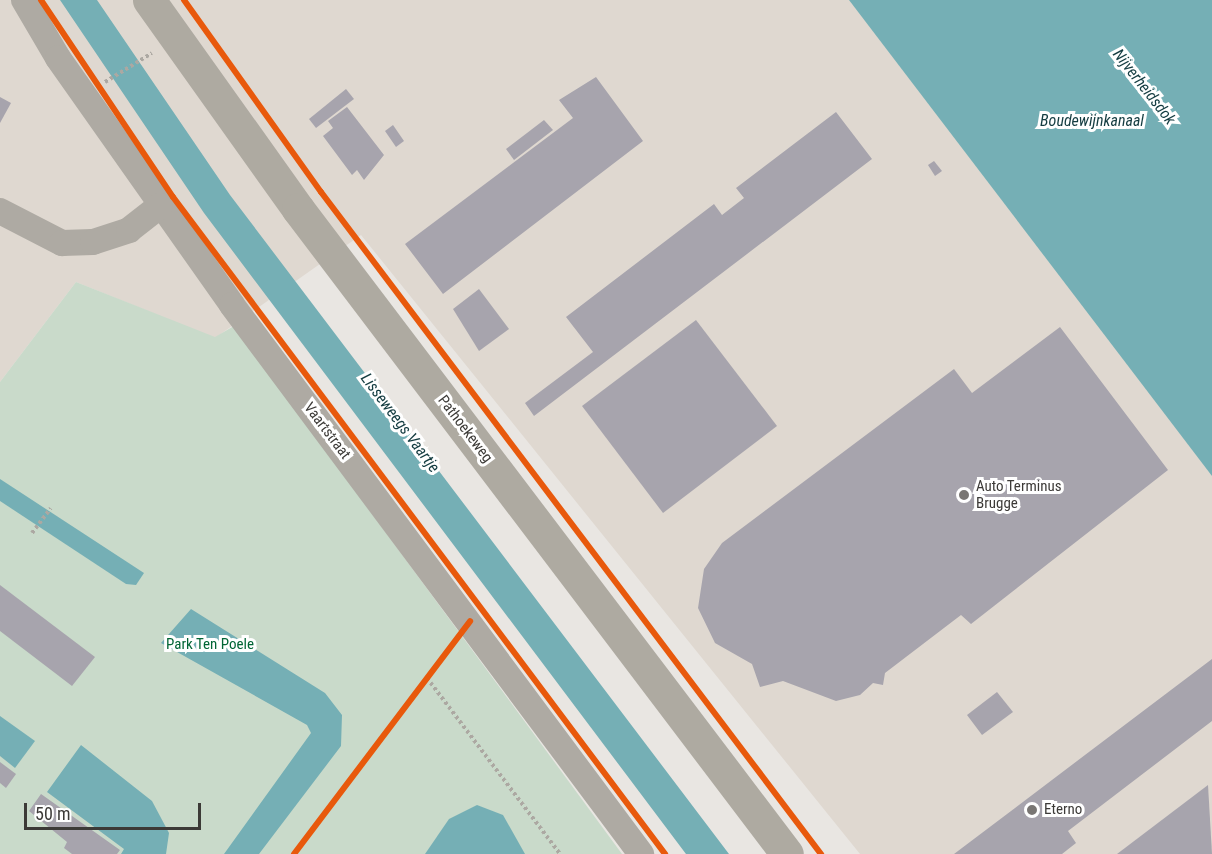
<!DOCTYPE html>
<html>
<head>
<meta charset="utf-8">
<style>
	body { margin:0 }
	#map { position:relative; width:1212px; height:854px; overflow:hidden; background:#e9e6e2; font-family:"Roboto Condensed",sans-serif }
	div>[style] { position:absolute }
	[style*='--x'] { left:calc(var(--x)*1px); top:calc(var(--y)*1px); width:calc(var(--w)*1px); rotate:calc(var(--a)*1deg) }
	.built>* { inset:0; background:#dfd8d0 }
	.green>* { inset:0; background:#c9daca }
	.water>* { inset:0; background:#75afb5 }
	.building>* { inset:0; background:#a7a4ad }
	.path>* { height:4px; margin-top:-2px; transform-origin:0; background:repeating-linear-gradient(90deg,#aca8a2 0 3px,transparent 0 6px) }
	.minor>* { height:26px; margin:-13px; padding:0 13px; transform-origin:13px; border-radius:13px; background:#aeaaa3 }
	.secondary>* { height:33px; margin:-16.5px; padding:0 16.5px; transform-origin:16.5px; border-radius:16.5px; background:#aeaaa1 }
	.cycleway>* { height:6px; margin:-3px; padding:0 3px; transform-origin:3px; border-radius:3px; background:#e8590c }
	.dots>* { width:16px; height:16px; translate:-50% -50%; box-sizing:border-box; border:3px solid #fff; border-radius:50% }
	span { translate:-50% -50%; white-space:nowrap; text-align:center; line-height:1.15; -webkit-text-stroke:6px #fff; paint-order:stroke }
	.street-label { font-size:15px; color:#3c3a37 }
	.poi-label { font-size:15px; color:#3c3a37 }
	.left { translate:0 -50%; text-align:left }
	.park-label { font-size:15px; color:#026535 }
	.water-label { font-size:16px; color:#143c41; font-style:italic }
	.scale { position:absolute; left:24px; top:803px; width:177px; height:27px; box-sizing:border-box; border:3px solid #3c3a37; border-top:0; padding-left:8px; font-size:18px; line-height:21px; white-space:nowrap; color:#3c3a37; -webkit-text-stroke:4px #fff; paint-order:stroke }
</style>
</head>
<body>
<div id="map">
	<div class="built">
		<i style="clip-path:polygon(0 0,850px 0,1212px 474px,1212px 854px,860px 854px,361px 235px,215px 338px,76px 282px,0 382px)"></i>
	</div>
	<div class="green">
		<i style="clip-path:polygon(76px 282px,215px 337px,234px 326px,622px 854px,0 854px,0 382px)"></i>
	</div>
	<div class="water">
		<i style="clip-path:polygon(60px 0,97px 0,230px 195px,729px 854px,686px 854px,204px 213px)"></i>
		<i style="clip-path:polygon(849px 0,1212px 0,1212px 476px)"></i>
		<i style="clip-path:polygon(0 479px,144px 573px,136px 585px,126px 584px,0 501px)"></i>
		<i style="clip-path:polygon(191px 609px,325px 693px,342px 715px,341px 746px,259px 854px,224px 854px,311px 733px,307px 725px,161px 643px)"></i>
		<i style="clip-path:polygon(0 716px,35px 741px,15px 768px,0 756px)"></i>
		<i style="clip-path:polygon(81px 745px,152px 801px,169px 833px,166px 854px,121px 854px,124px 849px,47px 792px)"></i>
		<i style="clip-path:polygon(477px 805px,503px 815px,525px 854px,425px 854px,449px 819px)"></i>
	</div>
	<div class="building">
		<i style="clip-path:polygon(596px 77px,643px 141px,443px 294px,405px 244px,573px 118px,559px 100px)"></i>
		<i style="clip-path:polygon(346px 89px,354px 99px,316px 128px,309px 119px)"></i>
		<i style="clip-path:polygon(0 97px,11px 103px,0 123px)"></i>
		<i style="clip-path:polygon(347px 107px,384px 155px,364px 180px,357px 170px,352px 175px,323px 136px,333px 128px,328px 121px)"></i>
		<i style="clip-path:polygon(836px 112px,872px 159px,534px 416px,525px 403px,593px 352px,566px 317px,714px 204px,722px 215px,744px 198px,736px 188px)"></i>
		<i style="clip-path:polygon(544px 120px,553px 130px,514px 160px,506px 149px)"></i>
		<i style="clip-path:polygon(393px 125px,404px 141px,396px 147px,385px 131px)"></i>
		<i style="clip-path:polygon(934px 161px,942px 171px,935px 176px,928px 165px)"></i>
		<i style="clip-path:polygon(479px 289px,509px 329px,479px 351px,453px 309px)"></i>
		<i style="clip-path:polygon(696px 320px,777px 426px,663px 513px,582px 406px)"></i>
		<i style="clip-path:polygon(1060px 327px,1168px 470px,971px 624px,961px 615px,885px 673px,883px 685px,873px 683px,860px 695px,836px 701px,783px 681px,760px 687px,752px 664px,715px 643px,698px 608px,704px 569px,722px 543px,954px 369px,972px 393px)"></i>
		<i style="clip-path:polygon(0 585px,95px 657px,72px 686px,0 631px)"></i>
		<i style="clip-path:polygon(1212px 659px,1212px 721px,1068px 831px,1076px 843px,1062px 854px,954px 854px)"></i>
		<i style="clip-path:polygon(997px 692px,1013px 712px,982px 735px,967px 715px)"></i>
		<i style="clip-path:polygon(0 762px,16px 774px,6px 788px,0 783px)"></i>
		<i style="clip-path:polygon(1208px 785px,1212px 854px,1117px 854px)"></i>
		<i style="clip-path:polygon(41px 794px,120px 850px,117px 854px,72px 854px,64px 848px,67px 842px,29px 811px)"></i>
	</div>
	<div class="path">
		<i style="--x:105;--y:82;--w:55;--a:-31.7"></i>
		<i style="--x:32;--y:533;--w:31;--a:-53"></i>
		<i style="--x:427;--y:678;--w:221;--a:52.9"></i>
	</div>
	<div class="minor">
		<i style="--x:24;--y:0;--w:67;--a:59.6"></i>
		<i style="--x:58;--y:58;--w:302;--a:54.8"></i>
		<i style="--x:232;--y:305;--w:685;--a:53.31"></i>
		<i style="--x:0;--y:211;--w:70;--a:27.3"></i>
		<i style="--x:62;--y:243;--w:31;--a:-2"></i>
		<i style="--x:93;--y:242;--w:38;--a:-18"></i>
		<i style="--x:129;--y:230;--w:39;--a:-38"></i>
	</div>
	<div class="secondary">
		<i style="--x:149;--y:0;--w:257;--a:54.5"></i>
		<i style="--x:298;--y:209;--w:809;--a:52.83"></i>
	</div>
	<div class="cycleway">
		<i style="--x:41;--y:0;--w:237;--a:56.2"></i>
		<i style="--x:173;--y:197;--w:821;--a:53.17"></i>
		<i style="--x:184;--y:0;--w:236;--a:54.5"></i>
		<i style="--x:321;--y:192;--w:830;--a:52.94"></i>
		<i style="--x:294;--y:854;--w:292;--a:-52.9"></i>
	</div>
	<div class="dots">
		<i style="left:964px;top:495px;background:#797673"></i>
		<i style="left:1032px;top:810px;background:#797673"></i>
	</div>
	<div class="street-label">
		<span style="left:465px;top:429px;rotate:53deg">Pathoekeweg</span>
		<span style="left:327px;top:431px;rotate:53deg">Vaartstraat</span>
	</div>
	<div class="poi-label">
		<span class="left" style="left:976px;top:495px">Auto Terminus<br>Brugge</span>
		<span class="left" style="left:1044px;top:810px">Eterno</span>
	</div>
	<div class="park-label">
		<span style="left:210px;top:645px">Park Ten Poele</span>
	</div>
	<div class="water-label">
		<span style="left:1144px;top:87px;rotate:52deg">Nijverheidsdok</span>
		<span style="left:1092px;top:121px">Boudewijnkanaal</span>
		<span style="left:400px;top:423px;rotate:53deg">Lisseweegs Vaartje</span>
	</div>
	<div class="scale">50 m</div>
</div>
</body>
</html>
